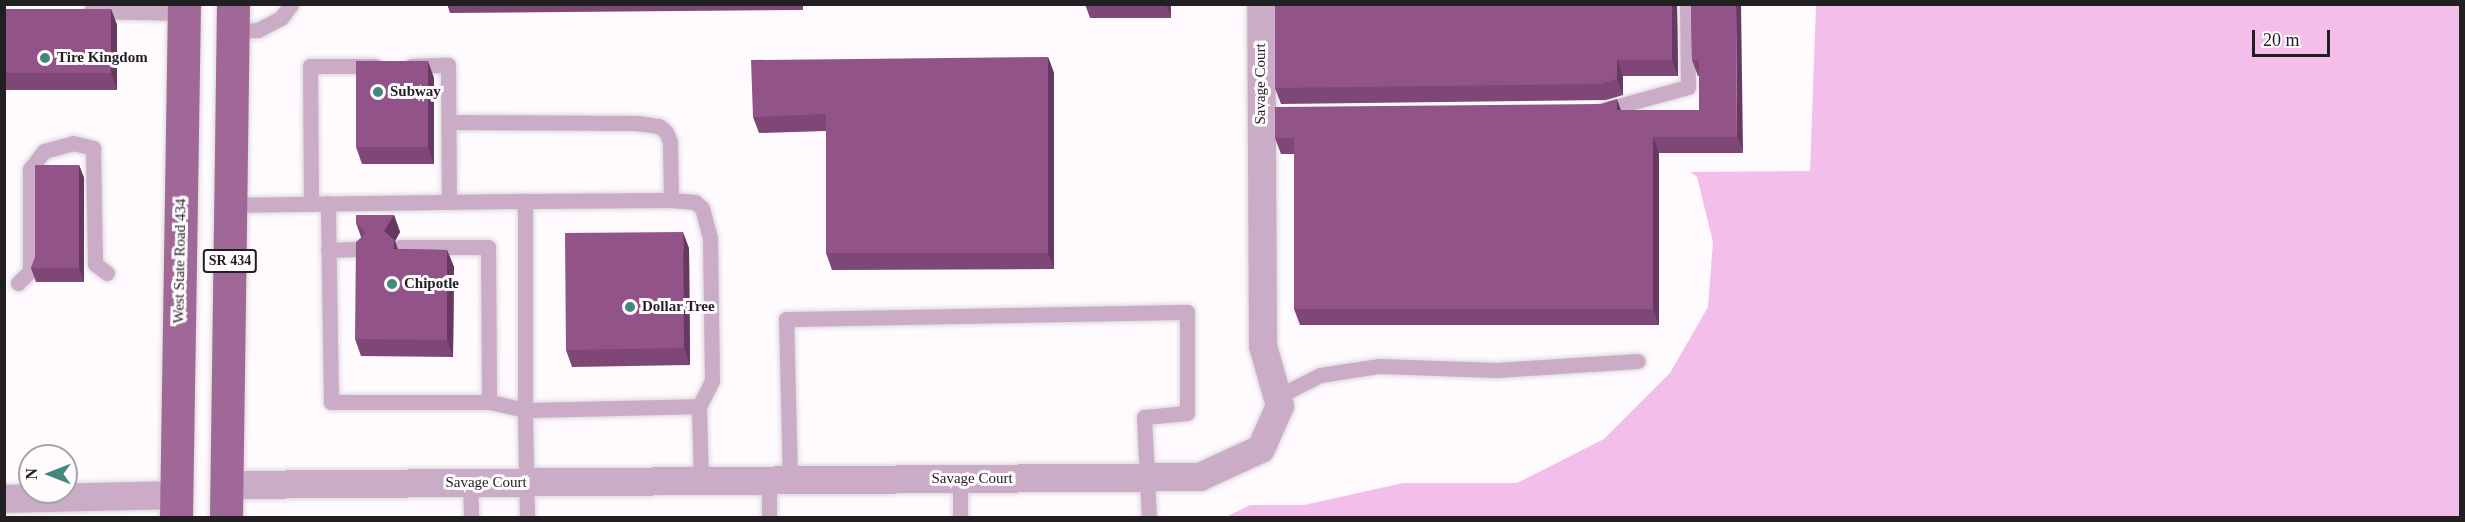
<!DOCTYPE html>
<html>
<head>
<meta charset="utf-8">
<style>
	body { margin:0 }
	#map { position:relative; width:2465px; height:522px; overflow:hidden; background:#fefafd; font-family:Georgia,serif }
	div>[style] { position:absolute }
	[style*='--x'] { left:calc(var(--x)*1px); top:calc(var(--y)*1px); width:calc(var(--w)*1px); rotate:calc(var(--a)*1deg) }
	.green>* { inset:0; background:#f3beea }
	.roads { filter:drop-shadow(0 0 2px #dbd7da) drop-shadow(0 0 2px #dbd7da) }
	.lane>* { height:15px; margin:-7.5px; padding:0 7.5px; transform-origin:7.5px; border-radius:7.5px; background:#cbacc6 }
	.street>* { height:28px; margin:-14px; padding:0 14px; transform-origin:14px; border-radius:14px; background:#cbacc6 }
	.primary>* { height:33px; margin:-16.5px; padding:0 16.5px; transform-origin:16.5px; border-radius:16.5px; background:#9f6897 }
	.wall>* { inset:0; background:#7e4776 }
	.shaded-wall>* { inset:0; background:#663a60 }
	.building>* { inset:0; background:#925389 }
	.dots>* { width:16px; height:16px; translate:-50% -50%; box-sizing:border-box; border:3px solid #fefafd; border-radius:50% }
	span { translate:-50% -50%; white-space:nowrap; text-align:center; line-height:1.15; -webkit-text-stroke:6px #fefafd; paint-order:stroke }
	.shield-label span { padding:2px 4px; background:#fefafd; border:2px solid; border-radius:4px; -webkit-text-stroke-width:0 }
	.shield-label { font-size:14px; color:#211f21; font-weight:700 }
	.poi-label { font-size:15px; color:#211f21; font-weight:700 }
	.left { translate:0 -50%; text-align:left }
	.street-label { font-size:15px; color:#211f21 }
	.frame { position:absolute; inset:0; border:6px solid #211f21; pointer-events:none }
	.north { position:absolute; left:18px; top:444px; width:60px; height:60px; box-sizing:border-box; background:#fefafd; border:2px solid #a6a2a5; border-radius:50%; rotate:270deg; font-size:16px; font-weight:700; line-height:24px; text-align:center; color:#211f21 }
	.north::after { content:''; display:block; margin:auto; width:21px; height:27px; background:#43887d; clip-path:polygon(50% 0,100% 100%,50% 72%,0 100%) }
	.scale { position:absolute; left:2252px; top:30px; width:78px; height:27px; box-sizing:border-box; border:3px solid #211f21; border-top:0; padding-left:8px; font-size:18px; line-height:21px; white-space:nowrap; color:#211f21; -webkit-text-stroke:4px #fefafd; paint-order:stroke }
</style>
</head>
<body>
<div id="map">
	<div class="green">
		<i style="clip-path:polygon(1816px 5px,2460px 5px,2460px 517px,1226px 517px,1250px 505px,1304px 505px,1403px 483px,1517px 483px,1604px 439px,1670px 373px,1708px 307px,1713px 242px,1697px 177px,1690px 172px,1810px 171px)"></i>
	</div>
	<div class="roads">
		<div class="lane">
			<i style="--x:91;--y:11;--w:93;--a:1.2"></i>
			<i style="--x:233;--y:31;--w:25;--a:-2"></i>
			<i style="--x:258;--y:30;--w:26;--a:-28"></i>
			<i style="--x:281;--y:18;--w:17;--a:-54"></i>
			<i style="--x:411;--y:66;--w:37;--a:-2"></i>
			<i style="--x:448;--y:65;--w:137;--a:89.6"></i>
			<i style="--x:1600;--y:111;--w:91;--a:-15.3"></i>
			<i style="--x:1688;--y:87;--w:83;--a:-90.7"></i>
			<i style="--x:449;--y:122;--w:188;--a:0.3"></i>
			<i style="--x:637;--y:123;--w:22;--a:8"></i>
			<i style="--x:659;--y:126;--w:9;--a:41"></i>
			<i style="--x:666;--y:132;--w:11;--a:68"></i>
			<i style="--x:670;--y:142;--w:58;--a:89"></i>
			<i style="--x:671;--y:200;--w:146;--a:179.6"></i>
			<i style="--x:671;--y:200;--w:24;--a:5"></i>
			<i style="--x:695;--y:202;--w:9;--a:41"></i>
			<i style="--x:702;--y:208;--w:30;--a:75"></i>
			<i style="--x:710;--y:237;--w:144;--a:89.2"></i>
			<i style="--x:712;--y:381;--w:28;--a:117"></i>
			<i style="--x:311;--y:204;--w:138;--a:-90.4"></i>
			<i style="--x:310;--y:66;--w:65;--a:0"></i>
			<i style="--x:231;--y:205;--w:294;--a:-0.8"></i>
			<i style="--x:525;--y:201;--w:209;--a:90"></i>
			<i style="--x:525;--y:410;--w:37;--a:-167"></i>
			<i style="--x:489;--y:402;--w:158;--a:180"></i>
			<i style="--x:331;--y:402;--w:199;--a:-90.9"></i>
			<i style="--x:400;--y:247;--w:88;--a:0"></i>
			<i style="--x:488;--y:247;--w:155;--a:89.6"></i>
			<i style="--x:328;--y:250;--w:34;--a:-2"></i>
			<i style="--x:18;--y:283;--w:17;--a:-45"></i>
			<i style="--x:30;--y:271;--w:102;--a:-90"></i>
			<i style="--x:30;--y:169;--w:23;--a:-52"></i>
			<i style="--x:44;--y:151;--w:30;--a:-15"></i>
			<i style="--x:73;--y:143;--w:21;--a:14"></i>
			<i style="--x:93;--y:148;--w:116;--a:89"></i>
			<i style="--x:95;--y:264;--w:15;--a:37"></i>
			<i style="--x:1277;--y:397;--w:48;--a:-27.1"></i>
			<i style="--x:1320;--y:375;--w:60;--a:-8.7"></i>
			<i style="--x:1379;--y:366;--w:117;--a:2"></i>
			<i style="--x:1496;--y:370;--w:142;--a:-3.6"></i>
			<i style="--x:960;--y:479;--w:39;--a:90"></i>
			<i style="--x:769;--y:480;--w:38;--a:90"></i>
			<i style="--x:790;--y:480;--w:161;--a:-91.4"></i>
			<i style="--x:786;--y:319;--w:401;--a:-1"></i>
			<i style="--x:1187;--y:312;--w:101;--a:90"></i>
			<i style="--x:1187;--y:413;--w:43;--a:174.7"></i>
			<i style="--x:1144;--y:417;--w:101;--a:87.2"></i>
			<i style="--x:470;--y:483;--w:35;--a:88"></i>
			<i style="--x:527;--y:518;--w:108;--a:-91.1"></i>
			<i style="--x:525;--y:410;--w:174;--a:-1.3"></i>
			<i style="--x:699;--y:406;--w:75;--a:88.5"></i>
		</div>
		<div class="street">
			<i style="--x:226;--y:485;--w:974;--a:-0.47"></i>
			<i style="--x:1200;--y:477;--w:67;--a:-24.7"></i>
			<i style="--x:1261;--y:449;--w:47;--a:-66.2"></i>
			<i style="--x:1280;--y:406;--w:62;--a:-105.8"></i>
			<i style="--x:1263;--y:346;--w:342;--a:-90.3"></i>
			<i style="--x:4;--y:499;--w:173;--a:-1.3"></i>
		</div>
		<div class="primary">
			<i style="--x:176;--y:518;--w:514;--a:-89.11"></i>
			<i style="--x:226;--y:518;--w:514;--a:-89.22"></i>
		</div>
	</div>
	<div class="wall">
		<i style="clip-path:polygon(447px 4px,803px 4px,803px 10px,450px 13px)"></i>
		<i style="clip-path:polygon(1085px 4px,1192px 4px,1192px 5px,1171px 5px,1171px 18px,1090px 18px)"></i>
		<i style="clip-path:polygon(1677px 4px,1678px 76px,1623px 76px,1623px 95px,1606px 100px,1281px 104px,1275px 88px)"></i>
		<i style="clip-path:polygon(1691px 4px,1743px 153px,1659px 153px,1659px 325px,1300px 325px,1294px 309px,1294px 154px,1281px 154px,1275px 138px,1621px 110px,1699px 110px,1699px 76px,1698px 76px,1692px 60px)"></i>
		<i style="clip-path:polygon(4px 9px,111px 9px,117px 25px,117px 90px,4px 90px)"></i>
		<i style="clip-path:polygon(1048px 57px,1054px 73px,1054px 269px,832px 270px,826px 253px,826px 131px,759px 133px,753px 117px)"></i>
		<i style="clip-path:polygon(434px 78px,434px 164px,362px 164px,356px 147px)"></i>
		<i style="clip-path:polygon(79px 165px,84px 178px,84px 282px,36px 282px,31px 268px)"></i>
		<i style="clip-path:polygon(394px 215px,400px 232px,395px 241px,398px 249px,447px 250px,454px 267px,453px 357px,361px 356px,355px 339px,361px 237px,356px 223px)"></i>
		<i style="clip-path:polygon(689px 248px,690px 365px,572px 367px,566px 350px)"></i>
	</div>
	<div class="shaded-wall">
		<i style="clip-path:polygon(1166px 4px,1170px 4px,1171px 18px)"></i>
		<i style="clip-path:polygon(1672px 4px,1677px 4px,1678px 76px,1672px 60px)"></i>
		<i style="clip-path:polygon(1736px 4px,1741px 4px,1743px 153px,1737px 137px)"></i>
		<i style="clip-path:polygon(111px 9px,117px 25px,117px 90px,111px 73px)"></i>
		<i style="clip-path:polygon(1048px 57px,1054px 73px,1054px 269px,1048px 253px)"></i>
		<i style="clip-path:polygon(1617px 60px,1623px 76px,1623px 95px,1617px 79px)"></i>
		<i style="clip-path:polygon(428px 61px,434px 78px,434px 164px,428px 147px)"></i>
		<i style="clip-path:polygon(1617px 99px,1623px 116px,1617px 110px)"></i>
		<i style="clip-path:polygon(1653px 137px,1659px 153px,1659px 325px,1653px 309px)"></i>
		<i style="clip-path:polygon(79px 165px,84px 178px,84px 282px,79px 268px)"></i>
		<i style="clip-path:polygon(394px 215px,400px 232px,395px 241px,400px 257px,400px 266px,384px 231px)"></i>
		<i style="clip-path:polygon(683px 232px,689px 248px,690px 365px,684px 348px)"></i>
		<i style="clip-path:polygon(447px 250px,454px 267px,453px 357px,447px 340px)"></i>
	</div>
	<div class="building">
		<i style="clip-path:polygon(1275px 4px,1672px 4px,1672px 60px,1617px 60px,1617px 79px,1600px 84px,1275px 88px)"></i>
		<i style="clip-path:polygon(1691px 4px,1736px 4px,1737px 137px,1653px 137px,1653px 309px,1294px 309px,1294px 138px,1275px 138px,1275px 107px,1601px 104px,1617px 99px,1617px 110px,1699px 110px,1699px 60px,1692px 60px)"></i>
		<i style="clip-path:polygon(4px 9px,111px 9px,111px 73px,4px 73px)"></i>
		<i style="clip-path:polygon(1048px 57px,1048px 253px,826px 253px,826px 114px,753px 117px,751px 60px)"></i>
		<i style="clip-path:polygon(356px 61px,428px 61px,428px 147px,356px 147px)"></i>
		<i style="clip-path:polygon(35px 165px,79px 165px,79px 268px,31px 268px,35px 257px)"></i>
		<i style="clip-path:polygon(356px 215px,394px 215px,384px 231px,394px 240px,394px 249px,447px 250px,447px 340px,355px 339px,356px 242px,366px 233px,356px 223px)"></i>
		<i style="clip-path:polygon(683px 232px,684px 348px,566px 350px,565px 233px)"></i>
	</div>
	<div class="dots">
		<i style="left:45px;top:58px;background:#43887d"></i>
		<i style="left:378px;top:92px;background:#43887d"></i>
		<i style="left:392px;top:284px;background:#43887d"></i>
		<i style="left:630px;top:307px;background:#43887d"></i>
	</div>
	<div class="shield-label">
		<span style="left:230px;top:261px">SR 434</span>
	</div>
	<div class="poi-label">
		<span class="left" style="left:57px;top:58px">Tire Kingdom</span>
		<span class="left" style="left:390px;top:92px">Subway</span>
		<span class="left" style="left:404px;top:284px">Chipotle</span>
		<span class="left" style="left:642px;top:307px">Dollar Tree</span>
	</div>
	<div class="street-label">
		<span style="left:1261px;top:84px;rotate:-90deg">Savage Court</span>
		<span style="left:180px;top:261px;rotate:-89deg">West State Road 434</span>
		<span style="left:972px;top:479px">Savage Court</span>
		<span style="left:486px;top:483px">Savage Court</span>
	</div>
	<div class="frame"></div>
	<div class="north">N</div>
	<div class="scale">20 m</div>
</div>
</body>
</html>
